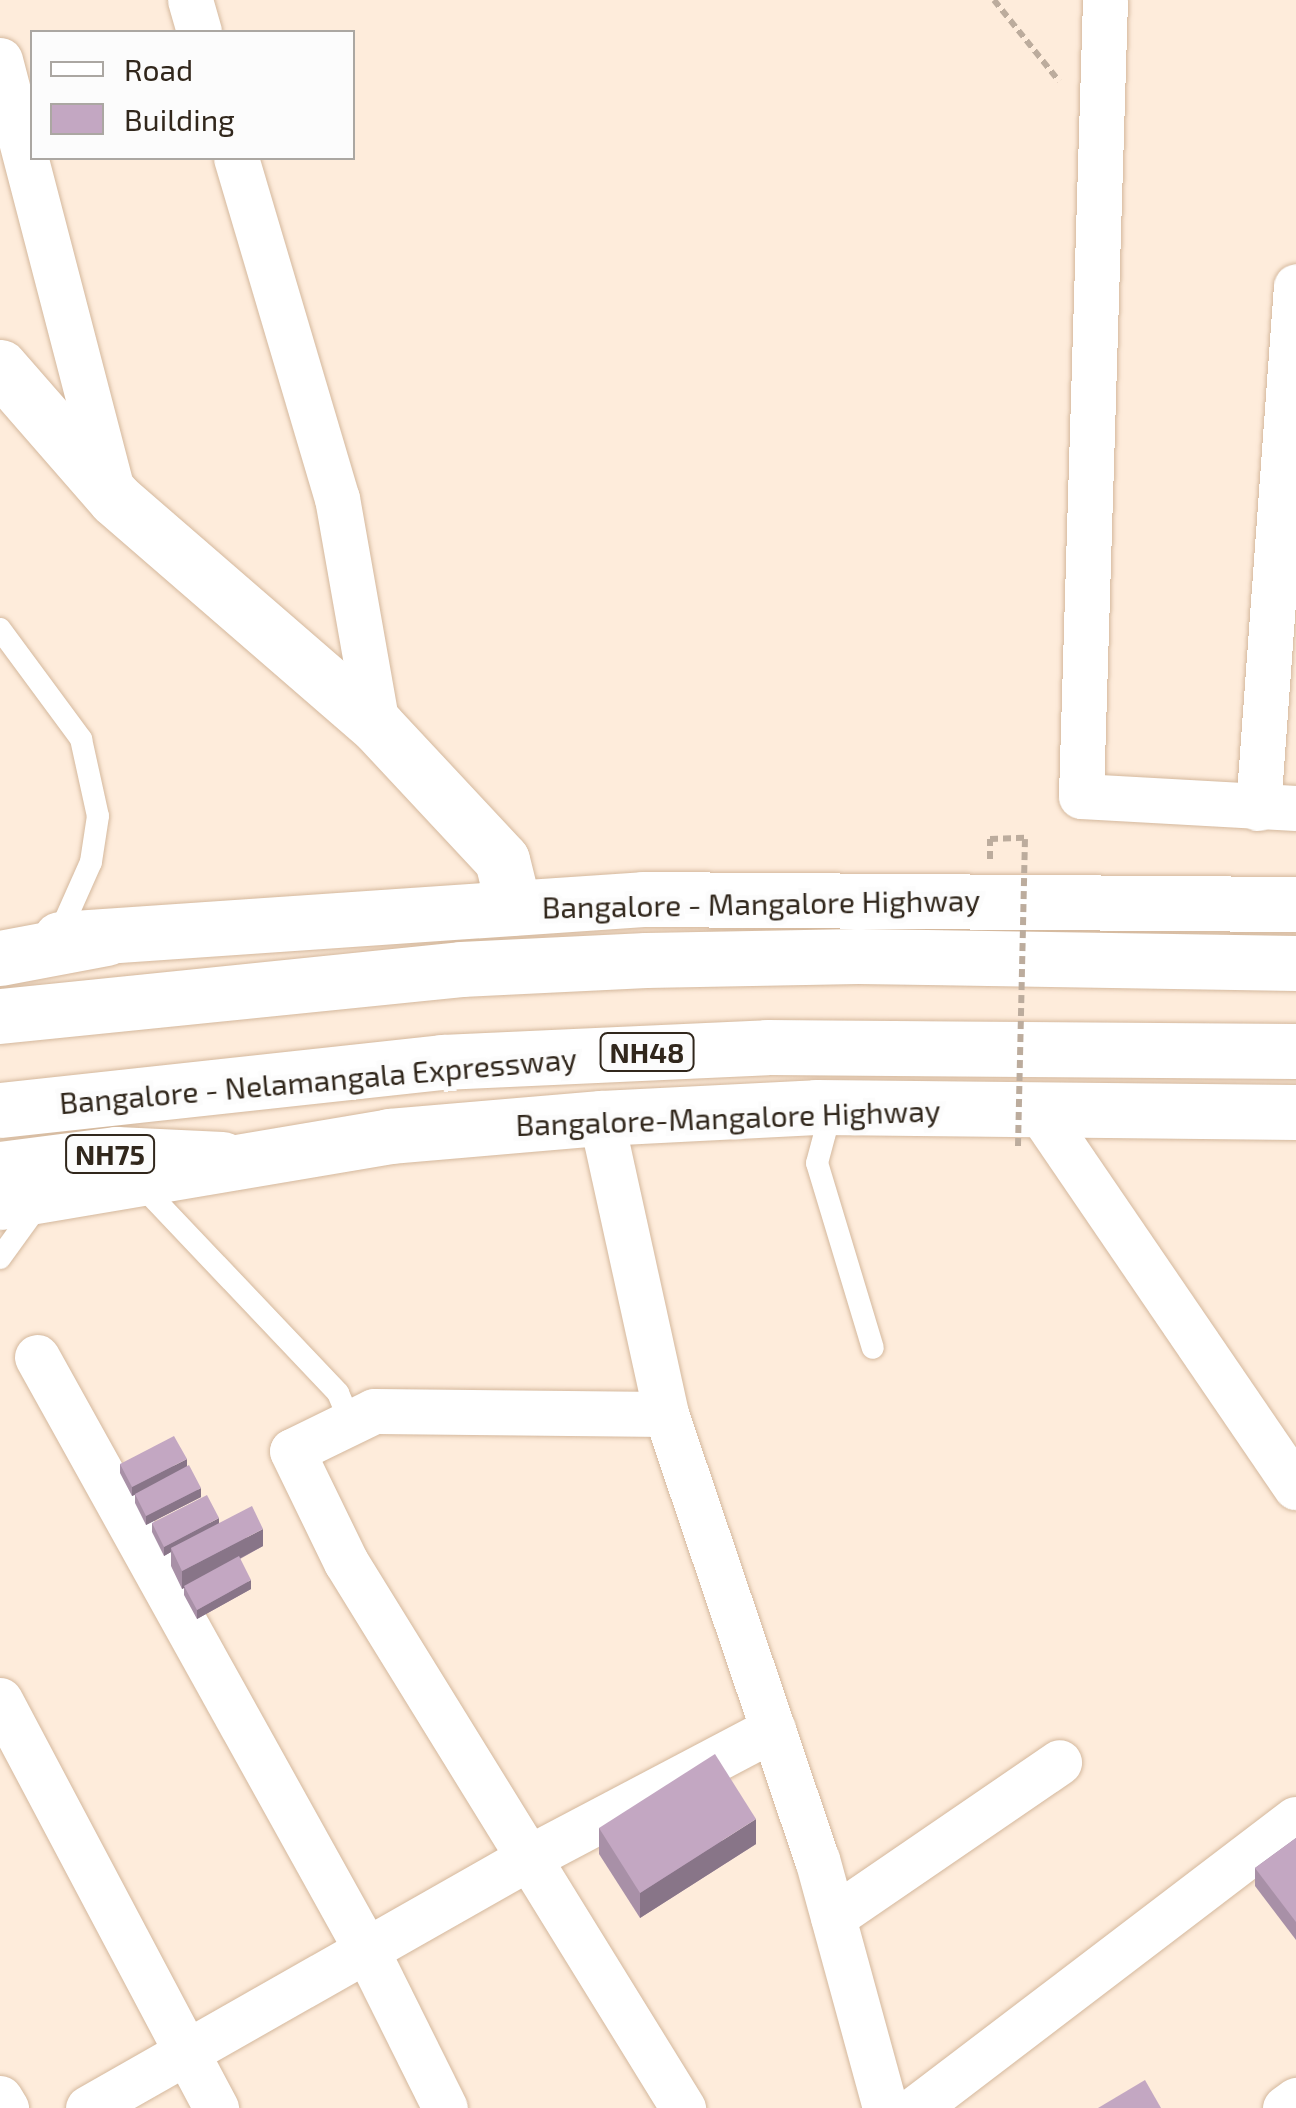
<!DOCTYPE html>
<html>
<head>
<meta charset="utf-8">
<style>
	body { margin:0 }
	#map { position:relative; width:1296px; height:2108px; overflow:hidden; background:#feecdb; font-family:"Exo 2",sans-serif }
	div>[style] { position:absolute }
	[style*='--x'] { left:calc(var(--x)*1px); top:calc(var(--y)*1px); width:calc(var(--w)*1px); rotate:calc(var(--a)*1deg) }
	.path>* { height:6px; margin-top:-3px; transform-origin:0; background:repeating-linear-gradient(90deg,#bcac9d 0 8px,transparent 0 13px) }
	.roads { filter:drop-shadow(0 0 2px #d4b89d) drop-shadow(0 0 2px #d4b89d) }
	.lane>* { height:22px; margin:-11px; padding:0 11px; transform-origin:11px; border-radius:11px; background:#fff }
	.street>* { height:45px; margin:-22.5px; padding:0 22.5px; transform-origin:22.5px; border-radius:22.5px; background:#fff }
	.secondary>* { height:55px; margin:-27.5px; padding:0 27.5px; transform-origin:27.5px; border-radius:27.5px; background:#fff }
	.highway>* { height:55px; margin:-27.5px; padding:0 27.5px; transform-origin:27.5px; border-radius:27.5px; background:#fff }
	.path-bridge>* { height:6px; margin-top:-3px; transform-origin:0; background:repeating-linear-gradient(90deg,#bcac9d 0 8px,transparent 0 13px) }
	.wall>* { inset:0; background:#a890a7 }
	.shaded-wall>* { inset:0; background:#887588 }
	.building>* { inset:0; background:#c3a7c2 }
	span { translate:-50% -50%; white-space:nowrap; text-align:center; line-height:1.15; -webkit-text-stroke:10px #fcfcfc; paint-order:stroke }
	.shield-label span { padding:2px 8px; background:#fcfcfc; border:2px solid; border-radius:8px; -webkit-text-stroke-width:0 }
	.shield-label { font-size:28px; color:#31271c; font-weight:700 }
	.street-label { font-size:30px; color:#31271c }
	.legend { position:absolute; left:30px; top:30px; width:325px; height:130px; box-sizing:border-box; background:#fcfcfc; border:2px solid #aba7a2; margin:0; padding:12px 18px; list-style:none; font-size:30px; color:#31271c }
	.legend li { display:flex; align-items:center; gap:20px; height:50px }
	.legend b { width:50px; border:2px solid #aba7a2 }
</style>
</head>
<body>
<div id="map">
	<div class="path">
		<i style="--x:994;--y:0;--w:104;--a:51.3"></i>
		<i style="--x:990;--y:859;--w:20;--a:-90"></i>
		<i style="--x:990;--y:839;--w:35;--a:-2"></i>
	</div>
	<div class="roads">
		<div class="lane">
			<i style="--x:0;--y:629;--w:137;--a:53.6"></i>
			<i style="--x:81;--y:739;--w:79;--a:77.6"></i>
			<i style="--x:98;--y:816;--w:47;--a:98.7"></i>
			<i style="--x:91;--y:862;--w:81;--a:114"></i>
			<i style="--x:832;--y:1107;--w:58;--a:105"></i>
			<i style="--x:817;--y:1163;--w:193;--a:73.2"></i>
			<i style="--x:138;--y:1182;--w:291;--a:46.5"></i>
			<i style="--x:338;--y:1393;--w:30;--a:67"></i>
			<i style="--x:0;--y:1258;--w:67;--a:-54.2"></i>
		</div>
		<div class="street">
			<i style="--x:190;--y:0;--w:33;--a:74"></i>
			<i style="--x:1105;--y:0;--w:796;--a:91.73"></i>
			<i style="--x:1081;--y:796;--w:215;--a:3.2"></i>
			<i style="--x:0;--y:60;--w:452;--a:75.4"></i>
			<i style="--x:236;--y:158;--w:355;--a:73.5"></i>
			<i style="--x:337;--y:498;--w:231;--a:80"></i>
			<i style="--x:1258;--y:808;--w:523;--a:-85.84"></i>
			<i style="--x:1037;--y:1108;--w:459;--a:55.7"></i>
			<i style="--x:601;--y:1118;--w:303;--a:77.6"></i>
			<i style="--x:666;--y:1414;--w:470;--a:71.3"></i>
			<i style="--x:817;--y:1859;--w:258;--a:74.7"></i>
			<i style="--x:37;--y:1357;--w:682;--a:60.95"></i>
			<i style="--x:368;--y:1953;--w:173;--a:63.6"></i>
			<i style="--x:666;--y:1414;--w:292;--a:-179.4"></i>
			<i style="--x:374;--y:1411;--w:91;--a:154"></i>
			<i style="--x:292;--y:1451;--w:123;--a:64.1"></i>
			<i style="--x:346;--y:1562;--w:642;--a:58.32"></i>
			<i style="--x:0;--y:1700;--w:462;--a:62.1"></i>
			<i style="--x:833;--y:1917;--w:274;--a:-34.4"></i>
			<i style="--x:0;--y:2098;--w:12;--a:59"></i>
			<i style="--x:88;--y:2108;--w:506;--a:-29.6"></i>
			<i style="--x:528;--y:1858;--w:277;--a:-27.8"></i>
			<i style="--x:916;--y:2108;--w:477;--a:-37.3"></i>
			<i style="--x:1285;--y:2108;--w:14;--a:-36"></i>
		</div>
		<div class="secondary">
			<i style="--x:0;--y:367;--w:175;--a:48.9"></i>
			<i style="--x:115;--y:499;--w:347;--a:40.9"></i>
			<i style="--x:377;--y:726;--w:183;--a:47"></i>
			<i style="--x:502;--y:860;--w:49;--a:76"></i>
			<i style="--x:60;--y:939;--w:584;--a:-3.92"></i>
			<i style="--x:643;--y:899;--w:653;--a:0.44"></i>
			<i style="--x:0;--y:1202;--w:395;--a:-9.6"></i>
			<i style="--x:389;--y:1136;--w:213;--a:-4.9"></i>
			<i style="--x:601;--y:1118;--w:215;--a:-2.9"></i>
			<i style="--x:816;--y:1107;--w:480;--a:0.6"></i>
		</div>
		<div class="highway">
			<i style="--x:0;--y:958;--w:108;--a:-10.7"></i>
			<i style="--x:0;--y:1016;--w:463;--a:-5.8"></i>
			<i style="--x:461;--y:969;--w:185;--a:-2.8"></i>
			<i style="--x:646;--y:960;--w:212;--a:-1.1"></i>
			<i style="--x:858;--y:956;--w:438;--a:0.9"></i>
			<i style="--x:0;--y:1110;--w:445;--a:-6.2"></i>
			<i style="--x:442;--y:1062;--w:325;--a:-2.6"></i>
			<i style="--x:767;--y:1047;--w:529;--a:0.43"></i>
			<i style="--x:0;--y:1169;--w:117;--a:-7.4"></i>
			<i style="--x:116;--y:1154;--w:106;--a:2.7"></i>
		</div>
	</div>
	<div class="path-bridge">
		<i style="--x:1018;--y:1146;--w:308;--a:-88.7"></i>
	</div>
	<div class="wall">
		<i style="clip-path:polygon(120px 1464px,187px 1466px,201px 1497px,146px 1525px,135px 1503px,135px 1495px,132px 1496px,120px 1473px)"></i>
		<i style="clip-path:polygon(152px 1523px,219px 1523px,263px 1546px,240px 1559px,251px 1589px,197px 1619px,184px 1595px,184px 1588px,182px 1589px,171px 1566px,171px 1552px,164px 1556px,152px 1532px)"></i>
		<i style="clip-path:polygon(599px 1828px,756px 1844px,640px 1918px,599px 1854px)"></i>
		<i style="clip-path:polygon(1296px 1838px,1296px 1940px,1255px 1886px,1255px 1868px)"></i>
	</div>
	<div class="shaded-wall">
		<i style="clip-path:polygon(187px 1459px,187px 1468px,132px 1496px,132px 1487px)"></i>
		<i style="clip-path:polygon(201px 1488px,201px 1497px,146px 1525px,146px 1516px)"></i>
		<i style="clip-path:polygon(219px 1518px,219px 1527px,171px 1548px,171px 1552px,164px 1556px,164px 1547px)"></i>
		<i style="clip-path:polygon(263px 1529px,263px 1546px,182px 1589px,182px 1571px)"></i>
		<i style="clip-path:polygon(251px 1580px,251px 1589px,197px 1619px,197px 1610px)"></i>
		<i style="clip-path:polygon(756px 1819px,756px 1844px,640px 1918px,640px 1893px)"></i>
	</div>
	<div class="building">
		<i style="clip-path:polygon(174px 1436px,187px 1459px,132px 1487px,120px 1464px)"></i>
		<i style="clip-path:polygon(189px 1465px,201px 1488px,146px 1516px,135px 1494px)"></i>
		<i style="clip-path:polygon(207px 1495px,219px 1518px,164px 1547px,152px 1523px)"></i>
		<i style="clip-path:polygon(252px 1506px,263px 1529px,182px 1571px,171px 1548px)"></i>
		<i style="clip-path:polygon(239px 1556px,251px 1580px,197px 1610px,184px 1586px)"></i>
		<i style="clip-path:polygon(715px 1754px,756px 1819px,640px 1893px,599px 1828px)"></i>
		<i style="clip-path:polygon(1296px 1838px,1296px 1922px,1255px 1868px)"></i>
		<i style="clip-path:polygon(1145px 2080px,1161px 2108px,1098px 2108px)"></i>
	</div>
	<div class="shield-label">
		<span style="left:647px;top:1052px">NH48</span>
		<span style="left:110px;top:1154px">NH75</span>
	</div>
	<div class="street-label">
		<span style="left:761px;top:903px;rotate:-1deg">Bangalore - Mangalore Highway</span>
		<span style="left:318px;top:1080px;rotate:-5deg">Bangalore - Nelamangala Expressway</span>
		<span style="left:728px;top:1117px;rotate:-2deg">Bangalore-Mangalore Highway</span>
	</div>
	<ul class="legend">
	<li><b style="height:12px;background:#fff"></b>Road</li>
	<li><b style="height:28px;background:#c3a7c2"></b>Building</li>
	</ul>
</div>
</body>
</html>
